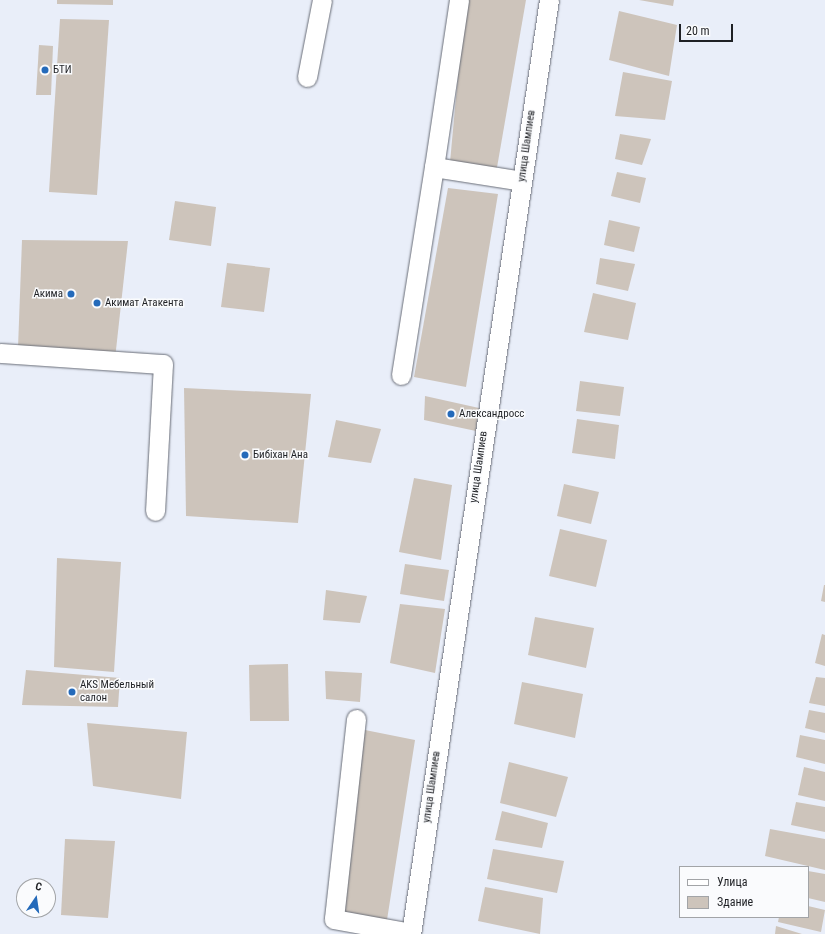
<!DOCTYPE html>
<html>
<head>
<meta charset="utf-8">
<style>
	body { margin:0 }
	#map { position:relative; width:825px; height:934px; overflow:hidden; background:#e9eef9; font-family:"Roboto Condensed",sans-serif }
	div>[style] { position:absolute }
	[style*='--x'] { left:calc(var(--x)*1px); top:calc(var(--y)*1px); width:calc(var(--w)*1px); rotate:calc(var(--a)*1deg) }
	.building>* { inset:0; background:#cdc4bb }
	.roads { filter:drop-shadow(0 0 1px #696d77) drop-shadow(0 0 1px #696d77) }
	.minor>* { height:19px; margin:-9.5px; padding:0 9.5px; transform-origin:9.5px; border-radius:9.5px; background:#fff }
	.dots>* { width:11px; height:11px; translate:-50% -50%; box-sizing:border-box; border:2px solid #fafbfd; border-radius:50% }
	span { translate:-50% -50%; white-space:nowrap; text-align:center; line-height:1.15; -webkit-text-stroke:3px #fafbfd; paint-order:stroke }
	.poi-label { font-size:11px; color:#1f2125 }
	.left { translate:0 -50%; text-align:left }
	.right { translate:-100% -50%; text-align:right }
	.street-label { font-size:11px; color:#1f2125 }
	.legend { position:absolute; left:679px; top:866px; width:130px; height:52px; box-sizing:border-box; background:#fafbfd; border:1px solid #a2a4a7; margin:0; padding:5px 7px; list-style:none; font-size:12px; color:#1f2125 }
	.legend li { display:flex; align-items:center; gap:8px; height:20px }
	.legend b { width:20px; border:1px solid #a2a4a7 }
	.north { position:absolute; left:16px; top:878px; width:40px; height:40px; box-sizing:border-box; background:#fafbfd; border:1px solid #a2a4a7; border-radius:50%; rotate:13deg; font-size:11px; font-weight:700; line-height:16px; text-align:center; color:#1f2125 }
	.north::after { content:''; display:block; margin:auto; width:14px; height:18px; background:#246aba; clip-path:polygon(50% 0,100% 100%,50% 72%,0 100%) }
	.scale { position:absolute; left:679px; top:24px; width:54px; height:18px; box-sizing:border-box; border:2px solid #1f2125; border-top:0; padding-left:5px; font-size:12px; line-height:14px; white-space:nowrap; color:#1f2125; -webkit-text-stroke:3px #fafbfd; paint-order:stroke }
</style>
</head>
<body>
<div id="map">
	<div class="building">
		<i style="clip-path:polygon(57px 0,113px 0,113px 5px,57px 4px)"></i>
		<i style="clip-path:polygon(465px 0,526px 0,495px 179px,449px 173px)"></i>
		<i style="clip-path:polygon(639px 0,674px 0,673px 6px)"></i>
		<i style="clip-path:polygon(619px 11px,677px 25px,669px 76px,609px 60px)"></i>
		<i style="clip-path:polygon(60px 19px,109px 20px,97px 195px,49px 192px)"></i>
		<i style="clip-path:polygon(39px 45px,53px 46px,51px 95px,36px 95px)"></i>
		<i style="clip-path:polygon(623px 72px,672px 81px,665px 120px,615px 116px)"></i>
		<i style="clip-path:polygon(620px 134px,651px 139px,642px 165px,615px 159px)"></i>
		<i style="clip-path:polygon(617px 172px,646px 178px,640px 203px,611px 196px)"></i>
		<i style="clip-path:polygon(448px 188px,498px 194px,466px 387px,414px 377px)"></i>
		<i style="clip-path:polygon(175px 201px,216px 207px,211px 246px,169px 240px)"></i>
		<i style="clip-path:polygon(609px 220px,640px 227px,634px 252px,604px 245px)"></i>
		<i style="clip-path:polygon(22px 240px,128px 241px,115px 359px,18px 348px)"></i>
		<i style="clip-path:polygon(600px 258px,635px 264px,628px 291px,596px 284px)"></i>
		<i style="clip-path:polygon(227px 263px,270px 268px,264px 312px,221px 307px)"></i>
		<i style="clip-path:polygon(593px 293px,636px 303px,628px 340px,584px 332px)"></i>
		<i style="clip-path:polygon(580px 381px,624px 387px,620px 416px,576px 411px)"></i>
		<i style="clip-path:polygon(184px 388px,311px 394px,298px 523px,186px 516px)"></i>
		<i style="clip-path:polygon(425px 396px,479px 408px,476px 431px,424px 420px)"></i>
		<i style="clip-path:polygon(577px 419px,619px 425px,615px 459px,572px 453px)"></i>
		<i style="clip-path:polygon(336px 420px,381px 429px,371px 463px,328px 457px)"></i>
		<i style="clip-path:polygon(414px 478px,452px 485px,441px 560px,399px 552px)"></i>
		<i style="clip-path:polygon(564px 484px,599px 492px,591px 524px,557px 516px)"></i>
		<i style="clip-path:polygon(560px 529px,607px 540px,596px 587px,549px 576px)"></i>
		<i style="clip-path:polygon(57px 558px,121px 562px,114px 672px,54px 667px)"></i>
		<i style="clip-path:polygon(405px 564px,449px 570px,444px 601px,400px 594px)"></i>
		<i style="clip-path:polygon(824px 585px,825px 585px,825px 602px,821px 601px)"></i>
		<i style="clip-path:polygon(326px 590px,367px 596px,360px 623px,323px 620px)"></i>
		<i style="clip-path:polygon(400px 604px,445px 609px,435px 673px,390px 663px)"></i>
		<i style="clip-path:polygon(535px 617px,594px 628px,586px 668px,528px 655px)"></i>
		<i style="clip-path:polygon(822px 634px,825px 635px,825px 666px,815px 663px)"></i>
		<i style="clip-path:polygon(288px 664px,289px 721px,250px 721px,249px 665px)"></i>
		<i style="clip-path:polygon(26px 670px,120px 678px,118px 707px,22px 705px)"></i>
		<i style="clip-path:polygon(325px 671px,362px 673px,360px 702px,326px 699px)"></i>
		<i style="clip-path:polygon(816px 677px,825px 678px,825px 706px,809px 703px)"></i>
		<i style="clip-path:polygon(522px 682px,583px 694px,575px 738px,514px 724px)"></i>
		<i style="clip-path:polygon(809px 710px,825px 713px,825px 733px,805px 728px)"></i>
		<i style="clip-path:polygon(87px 723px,187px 732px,181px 799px,93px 786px)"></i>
		<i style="clip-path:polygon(360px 729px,415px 740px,387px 920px,326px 908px)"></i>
		<i style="clip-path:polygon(800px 735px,825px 740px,825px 764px,796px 757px)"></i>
		<i style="clip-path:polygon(509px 762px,568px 777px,556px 817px,500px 803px)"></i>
		<i style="clip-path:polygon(804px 767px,825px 772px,825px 801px,798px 795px)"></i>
		<i style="clip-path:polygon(796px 802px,825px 807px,825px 832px,791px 825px)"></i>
		<i style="clip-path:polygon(502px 811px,548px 823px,542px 848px,495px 840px)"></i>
		<i style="clip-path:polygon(770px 829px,825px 839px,825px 870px,765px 856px)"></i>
		<i style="clip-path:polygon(65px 839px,115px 841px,108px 918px,61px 915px)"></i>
		<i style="clip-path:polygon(493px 849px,564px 861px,557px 893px,487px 879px)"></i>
		<i style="clip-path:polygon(808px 871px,825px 874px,825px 902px,808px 898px)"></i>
		<i style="clip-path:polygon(485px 887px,543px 898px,540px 934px,478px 921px)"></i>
		<i style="clip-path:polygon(808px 906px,825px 910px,821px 932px,778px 922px,779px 917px,808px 917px)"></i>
		<i style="clip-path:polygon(776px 926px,802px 934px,775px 934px)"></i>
	</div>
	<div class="roads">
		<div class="minor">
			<i style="--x:459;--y:0;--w:169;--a:98.5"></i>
			<i style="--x:434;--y:167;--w:89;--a:9"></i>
			<i style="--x:307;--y:77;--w:78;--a:-79"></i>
			<i style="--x:0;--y:353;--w:163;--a:3.9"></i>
			<i style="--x:163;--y:364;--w:147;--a:93.1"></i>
			<i style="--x:401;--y:375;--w:211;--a:-81"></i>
			<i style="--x:356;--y:719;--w:201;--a:96.3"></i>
			<i style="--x:334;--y:919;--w:78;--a:10.3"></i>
			<i style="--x:411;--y:934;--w:944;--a:-81.6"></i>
		</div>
	</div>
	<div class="dots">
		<i style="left:45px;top:70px;background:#246aba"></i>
		<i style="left:71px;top:294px;background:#246aba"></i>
		<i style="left:97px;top:303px;background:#246aba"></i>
		<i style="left:451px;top:414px;background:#246aba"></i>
		<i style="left:245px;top:455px;background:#246aba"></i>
		<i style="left:72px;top:692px;background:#246aba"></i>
	</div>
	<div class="poi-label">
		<span class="left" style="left:53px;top:70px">БТИ</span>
		<span class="right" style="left:63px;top:294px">Акима</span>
		<span class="left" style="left:105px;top:303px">Акимат Атакента</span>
		<span class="left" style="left:459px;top:414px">Александросс</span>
		<span class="left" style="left:253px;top:455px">Бибіхан Ана</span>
		<span class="left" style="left:80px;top:692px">AKS Мебельный<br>салон</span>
	</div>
	<div class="street-label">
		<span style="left:527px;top:146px;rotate:-82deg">улица Шампиев</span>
		<span style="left:479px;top:467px;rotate:-82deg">улица Шампиев</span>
		<span style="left:432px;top:787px;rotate:-82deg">улица Шампиев</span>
	</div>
	<ul class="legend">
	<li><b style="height:5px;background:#fff"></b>Улица</li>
	<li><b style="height:11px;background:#cdc4bb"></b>Здание</li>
	</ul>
	<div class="north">С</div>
	<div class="scale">20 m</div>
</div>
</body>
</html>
